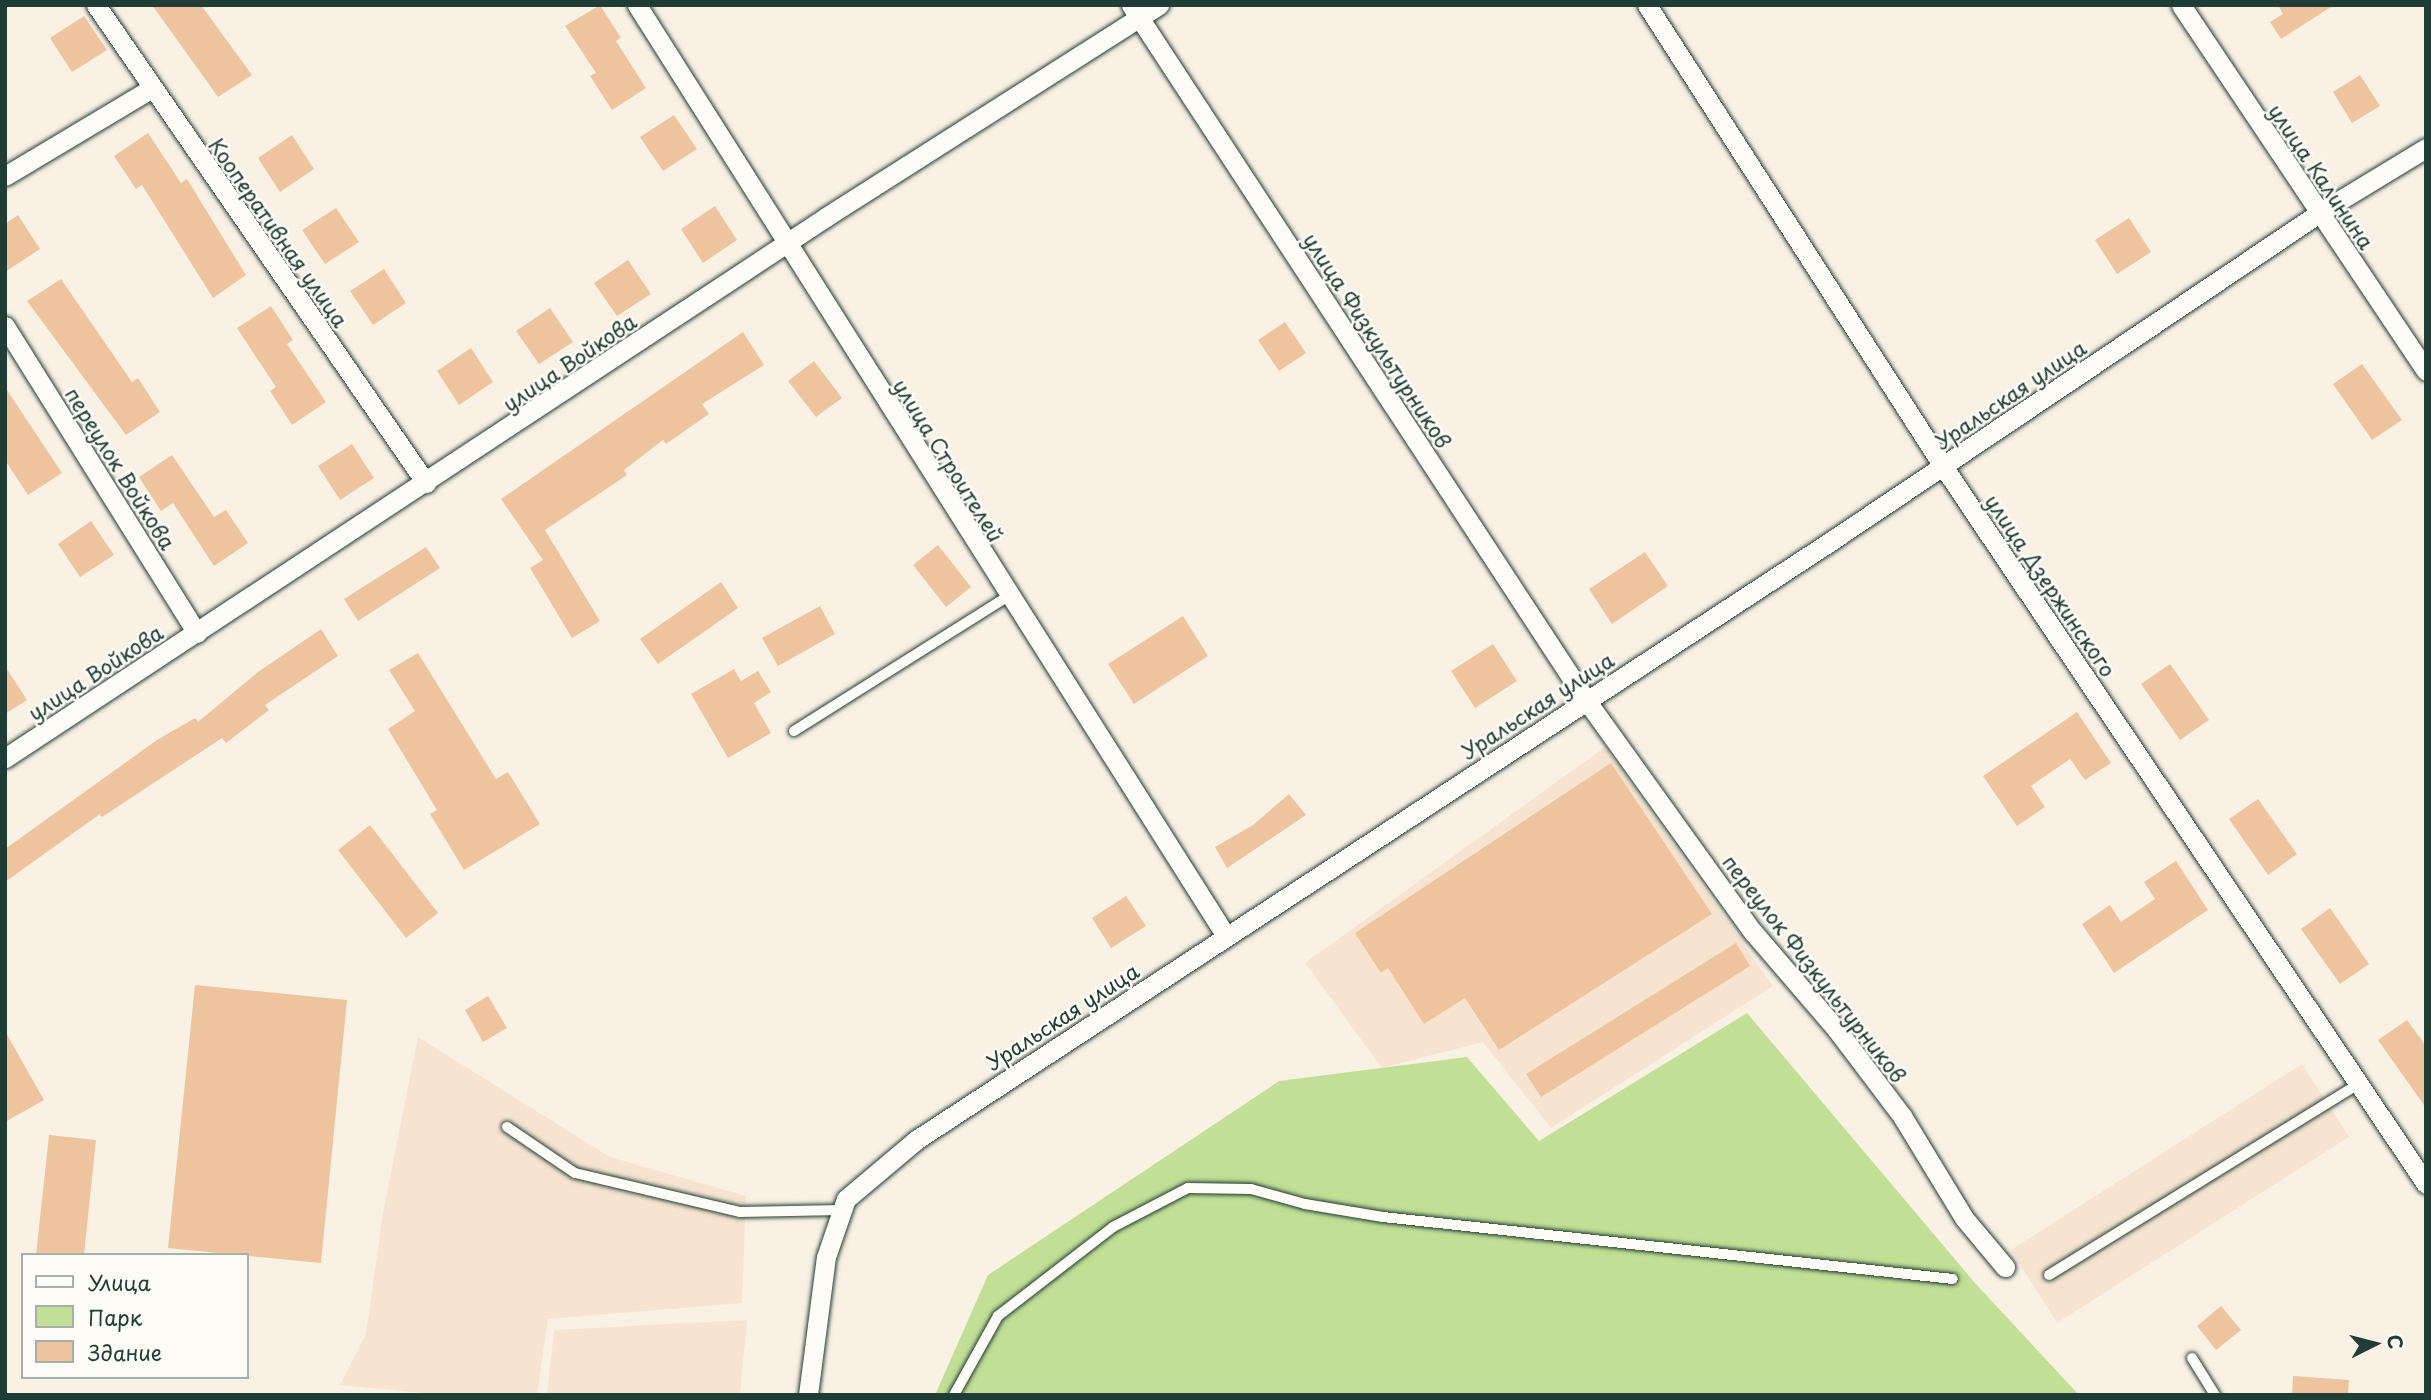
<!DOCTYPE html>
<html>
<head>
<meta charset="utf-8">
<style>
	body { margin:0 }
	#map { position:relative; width:2431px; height:1400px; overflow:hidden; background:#faf1e5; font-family:"Playpen Sans",sans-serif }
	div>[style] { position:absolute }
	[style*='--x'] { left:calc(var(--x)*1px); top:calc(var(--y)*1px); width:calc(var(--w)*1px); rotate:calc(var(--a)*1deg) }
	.built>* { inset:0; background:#f6e4d0 }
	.green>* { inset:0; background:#c2df96 }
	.building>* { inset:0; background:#eec49e }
	.roads { filter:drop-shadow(0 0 2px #1f3d34) drop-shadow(0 0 2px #1f3d34) }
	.service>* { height:10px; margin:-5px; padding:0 5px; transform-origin:5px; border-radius:5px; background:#fdfcf7 }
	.minor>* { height:19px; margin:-9.5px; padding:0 9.5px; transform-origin:9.5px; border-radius:9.5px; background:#fdfcf7 }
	span { translate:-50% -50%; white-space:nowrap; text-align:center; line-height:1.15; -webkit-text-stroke:5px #fdfcf7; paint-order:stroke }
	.street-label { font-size:21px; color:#1f3d34 }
	.frame { position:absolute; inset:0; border:7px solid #1f3d34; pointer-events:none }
	.legend { position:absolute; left:21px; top:1253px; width:228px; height:126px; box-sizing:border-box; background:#fdfcf7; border:2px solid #a4b0a9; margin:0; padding:9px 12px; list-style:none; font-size:21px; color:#1f3d34 }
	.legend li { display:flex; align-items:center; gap:14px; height:35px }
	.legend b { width:35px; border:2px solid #a4b0a9 }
	.north { position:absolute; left:2340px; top:1309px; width:70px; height:70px; -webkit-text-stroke:5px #fdfcf7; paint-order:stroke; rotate:84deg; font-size:19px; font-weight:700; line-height:28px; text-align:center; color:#1f3d34 }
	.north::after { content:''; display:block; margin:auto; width:24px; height:32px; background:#1f3d34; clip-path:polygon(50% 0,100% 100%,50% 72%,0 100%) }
</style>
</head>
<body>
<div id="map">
	<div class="built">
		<i style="clip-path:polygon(1605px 747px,1773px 986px,1551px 1128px,1483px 1042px,1382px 1068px,1305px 963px)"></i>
		<i style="clip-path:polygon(418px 1037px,610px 1157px,746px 1196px,742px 1303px,548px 1319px,537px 1395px,445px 1395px,340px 1385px,366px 1334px,383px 1213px)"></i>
		<i style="clip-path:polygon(2302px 1064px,2349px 1137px,2057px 1323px,2011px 1250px)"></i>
		<i style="clip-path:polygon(747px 1320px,740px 1395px,547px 1395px,554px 1330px)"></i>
	</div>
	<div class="green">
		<i style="clip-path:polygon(1747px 1013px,1975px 1283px,2079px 1395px,935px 1395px,988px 1275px,1279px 1081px,1467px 1057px,1539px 1141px)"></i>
	</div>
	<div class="building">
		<i style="clip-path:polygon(152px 5px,201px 5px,252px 75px,218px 97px)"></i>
		<i style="clip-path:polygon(600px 5px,621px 38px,616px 41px,646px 88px,612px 110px,590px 76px,596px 73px,565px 26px)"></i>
		<i style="clip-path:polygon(2278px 5px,2334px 5px,2281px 39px,2270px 22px,2283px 14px)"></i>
		<i style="clip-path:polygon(84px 16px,107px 50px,72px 72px,50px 38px)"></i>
		<i style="clip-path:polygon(2360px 75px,2380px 106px,2352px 123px,2333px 92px)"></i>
		<i style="clip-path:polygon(674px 115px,697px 149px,663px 171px,640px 137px)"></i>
		<i style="clip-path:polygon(148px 133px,181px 183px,187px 179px,246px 275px,213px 298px,142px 185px,136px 189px,114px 156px)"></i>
		<i style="clip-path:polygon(292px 135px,314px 169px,280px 192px,258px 158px)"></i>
		<i style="clip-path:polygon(715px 206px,737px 240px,703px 263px,681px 229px)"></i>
		<i style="clip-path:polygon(336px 208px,359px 242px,325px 264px,302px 230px)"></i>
		<i style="clip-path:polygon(18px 215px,40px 249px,5px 272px,5px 224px)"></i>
		<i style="clip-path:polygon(2129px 218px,2151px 252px,2117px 274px,2095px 240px)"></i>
		<i style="clip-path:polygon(628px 260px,651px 294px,617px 316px,594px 283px)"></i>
		<i style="clip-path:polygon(384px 269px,406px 303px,373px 325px,350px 291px)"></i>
		<i style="clip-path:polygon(61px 279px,132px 382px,138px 378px,160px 412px,126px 435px,27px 301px)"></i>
		<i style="clip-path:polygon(271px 306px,293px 340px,287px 344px,326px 402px,292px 425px,270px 391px,276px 387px,237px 328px)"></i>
		<i style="clip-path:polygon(550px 308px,573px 342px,539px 364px,516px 331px)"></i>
		<i style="clip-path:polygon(1285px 322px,1306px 353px,1279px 371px,1258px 340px)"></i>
		<i style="clip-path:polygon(743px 332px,764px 365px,702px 404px,709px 414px,666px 444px,663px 440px,624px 470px,627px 475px,545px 530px,600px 621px,572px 638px,530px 568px,543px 560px,501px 499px)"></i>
		<i style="clip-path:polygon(471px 348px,493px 382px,459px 405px,437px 371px)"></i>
		<i style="clip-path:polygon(814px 361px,842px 398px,816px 417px,788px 381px)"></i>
		<i style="clip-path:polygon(2362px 364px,2402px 420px,2372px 440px,2333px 384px)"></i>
		<i style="clip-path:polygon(5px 387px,62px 473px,28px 495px,5px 460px)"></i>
		<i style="clip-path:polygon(352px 444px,374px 478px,340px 500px,318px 466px)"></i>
		<i style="clip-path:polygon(172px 455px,214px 517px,226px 510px,248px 543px,214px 566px,173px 503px,161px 511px,139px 477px)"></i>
		<i style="clip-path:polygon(91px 521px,114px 555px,80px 577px,58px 544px)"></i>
		<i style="clip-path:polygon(938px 545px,971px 587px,946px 607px,913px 565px)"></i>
		<i style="clip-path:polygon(426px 547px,440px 568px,358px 621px,344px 599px)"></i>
		<i style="clip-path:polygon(1645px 552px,1668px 586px,1612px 624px,1589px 589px)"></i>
		<i style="clip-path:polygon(721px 582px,738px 608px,658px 664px,640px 639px)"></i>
		<i style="clip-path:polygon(820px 606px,835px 634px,778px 666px,762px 638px)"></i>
		<i style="clip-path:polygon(1183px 616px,1208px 656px,1134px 704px,1108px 664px)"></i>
		<i style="clip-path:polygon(321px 629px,338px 656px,265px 705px,269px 710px,226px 743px,222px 738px,102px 817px,100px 814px,5px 882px,5px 849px,157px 740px,195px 718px,198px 722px,258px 672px)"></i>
		<i style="clip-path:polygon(1493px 644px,1517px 681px,1475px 708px,1451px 671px)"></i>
		<i style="clip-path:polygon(418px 653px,496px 779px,508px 772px,540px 824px,464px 870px,430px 814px,437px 810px,388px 729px,415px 711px,389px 670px)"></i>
		<i style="clip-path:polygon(2170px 664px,2209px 720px,2180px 740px,2141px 684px)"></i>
		<i style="clip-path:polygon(5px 666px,27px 700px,5px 714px)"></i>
		<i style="clip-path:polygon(734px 669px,741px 681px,758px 671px,771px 692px,754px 703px,771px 733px,728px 758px,691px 694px)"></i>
		<i style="clip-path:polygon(2077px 712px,2111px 763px,2085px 780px,2070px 759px,2031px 786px,2045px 807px,2017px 826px,1983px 776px)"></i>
		<i style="clip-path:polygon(1611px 763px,1712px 914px,1499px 1050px,1465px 998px,1424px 1024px,1388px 968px,1381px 973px,1355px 933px)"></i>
		<i style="clip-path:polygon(1289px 794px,1306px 815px,1227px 868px,1215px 847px,1253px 825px)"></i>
		<i style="clip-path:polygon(2258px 799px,2297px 854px,2268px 875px,2229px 819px)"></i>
		<i style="clip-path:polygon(370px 825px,438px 913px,406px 938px,338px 850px)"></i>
		<i style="clip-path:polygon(2176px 861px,2208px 910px,2114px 973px,2082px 924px,2110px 905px,2121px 922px,2155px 899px,2144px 882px)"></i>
		<i style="clip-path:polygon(1126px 896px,1146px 926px,1111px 948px,1092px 918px)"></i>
		<i style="clip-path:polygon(2330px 908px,2369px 964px,2340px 984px,2301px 929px)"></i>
		<i style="clip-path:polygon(1736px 943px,1750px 966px,1541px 1097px,1526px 1074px)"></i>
		<i style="clip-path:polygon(195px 985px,347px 1000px,321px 1263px,168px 1248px)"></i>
		<i style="clip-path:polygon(488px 996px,507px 1028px,483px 1042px,465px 1010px)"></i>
		<i style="clip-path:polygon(2407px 1020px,2426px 1046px,2426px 1108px,2378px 1040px)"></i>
		<i style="clip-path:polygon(5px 1031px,44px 1100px,5px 1122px)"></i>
		<i style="clip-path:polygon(49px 1135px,96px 1140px,84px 1255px,36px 1255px)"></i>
		<i style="clip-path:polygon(2221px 1306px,2241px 1330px,2216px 1350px,2197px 1326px)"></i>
		<i style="clip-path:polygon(2293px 1376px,2349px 1380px,2348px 1395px,2292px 1395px)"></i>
	</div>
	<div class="roads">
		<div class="service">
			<i style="--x:794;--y:731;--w:253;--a:-32.2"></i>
			<i style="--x:507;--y:1127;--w:82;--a:34.1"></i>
			<i style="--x:575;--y:1173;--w:170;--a:13.3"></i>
			<i style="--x:740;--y:1212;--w:102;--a:-1.1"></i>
			<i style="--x:2049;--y:1275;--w:362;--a:-31.7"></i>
			<i style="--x:2192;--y:1358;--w:44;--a:58.1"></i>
			<i style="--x:954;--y:1395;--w:90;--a:-60.9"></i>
			<i style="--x:998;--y:1316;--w:145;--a:-37.7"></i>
			<i style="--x:1113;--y:1227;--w:85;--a:-27.5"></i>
			<i style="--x:1188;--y:1188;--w:63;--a:0.9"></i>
			<i style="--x:1251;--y:1189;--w:56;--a:15.5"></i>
			<i style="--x:1305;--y:1204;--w:79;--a:9.5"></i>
			<i style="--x:1383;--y:1217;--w:573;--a:6.21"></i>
		</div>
		<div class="minor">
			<i style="--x:96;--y:5;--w:581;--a:55.38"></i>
			<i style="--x:637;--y:5;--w:1102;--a:57.68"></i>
			<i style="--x:1131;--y:5;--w:831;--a:56.79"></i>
			<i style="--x:1586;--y:700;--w:286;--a:54.3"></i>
			<i style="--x:1753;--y:932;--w:129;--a:49.4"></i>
			<i style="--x:1837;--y:1030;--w:108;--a:52.9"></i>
			<i style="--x:1902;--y:1116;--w:119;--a:58.7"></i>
			<i style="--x:1964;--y:1218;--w:64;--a:50.1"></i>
			<i style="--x:1647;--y:5;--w:548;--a:57.3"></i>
			<i style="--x:1943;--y:466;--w:865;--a:56.07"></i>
			<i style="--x:2181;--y:5;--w:440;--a:56.2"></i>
			<i style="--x:5;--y:176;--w:171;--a:-30.9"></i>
			<i style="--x:5;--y:326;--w:362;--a:58"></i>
			<i style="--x:5;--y:758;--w:983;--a:-33.38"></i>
			<i style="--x:826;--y:217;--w:395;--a:-32.5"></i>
			<i style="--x:808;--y:1395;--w:139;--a:-82.6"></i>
			<i style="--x:826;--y:1257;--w:61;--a:-71"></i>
			<i style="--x:846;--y:1199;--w:92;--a:-40.1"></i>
			<i style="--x:916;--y:1140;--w:1090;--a:-33.21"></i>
			<i style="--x:1828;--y:543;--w:592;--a:-33.9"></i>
			<i style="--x:2319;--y:213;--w:125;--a:-31.3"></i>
		</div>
	</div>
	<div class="street-label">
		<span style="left:2322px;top:176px;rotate:56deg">улица Калинина</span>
		<span style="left:279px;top:232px;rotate:55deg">Кооперативная улица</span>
		<span style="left:1378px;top:340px;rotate:57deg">улица Физкультурников</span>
		<span style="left:569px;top:362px;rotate:-34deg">улица Войкова</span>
		<span style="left:2010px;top:394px;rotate:-34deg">Уральская улица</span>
		<span style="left:949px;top:460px;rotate:58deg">улица Строителей</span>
		<span style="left:121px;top:468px;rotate:58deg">переулок Войкова</span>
		<span style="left:2051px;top:585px;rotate:56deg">улица Дзержинского</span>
		<span style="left:95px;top:672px;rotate:-33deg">улица Войкова</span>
		<span style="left:1537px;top:705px;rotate:-33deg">Уральская улица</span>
		<span style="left:1815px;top:968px;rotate:52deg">переулок Физкультурников</span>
		<span style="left:1062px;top:1016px;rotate:-33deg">Уральская улица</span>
	</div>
	<div class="frame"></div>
	<ul class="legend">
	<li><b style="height:9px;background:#fdfcf7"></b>Улица</li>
	<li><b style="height:19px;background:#c2df96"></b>Парк</li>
	<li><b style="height:19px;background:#eec49e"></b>Здание</li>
	</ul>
	<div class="north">С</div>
</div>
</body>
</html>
